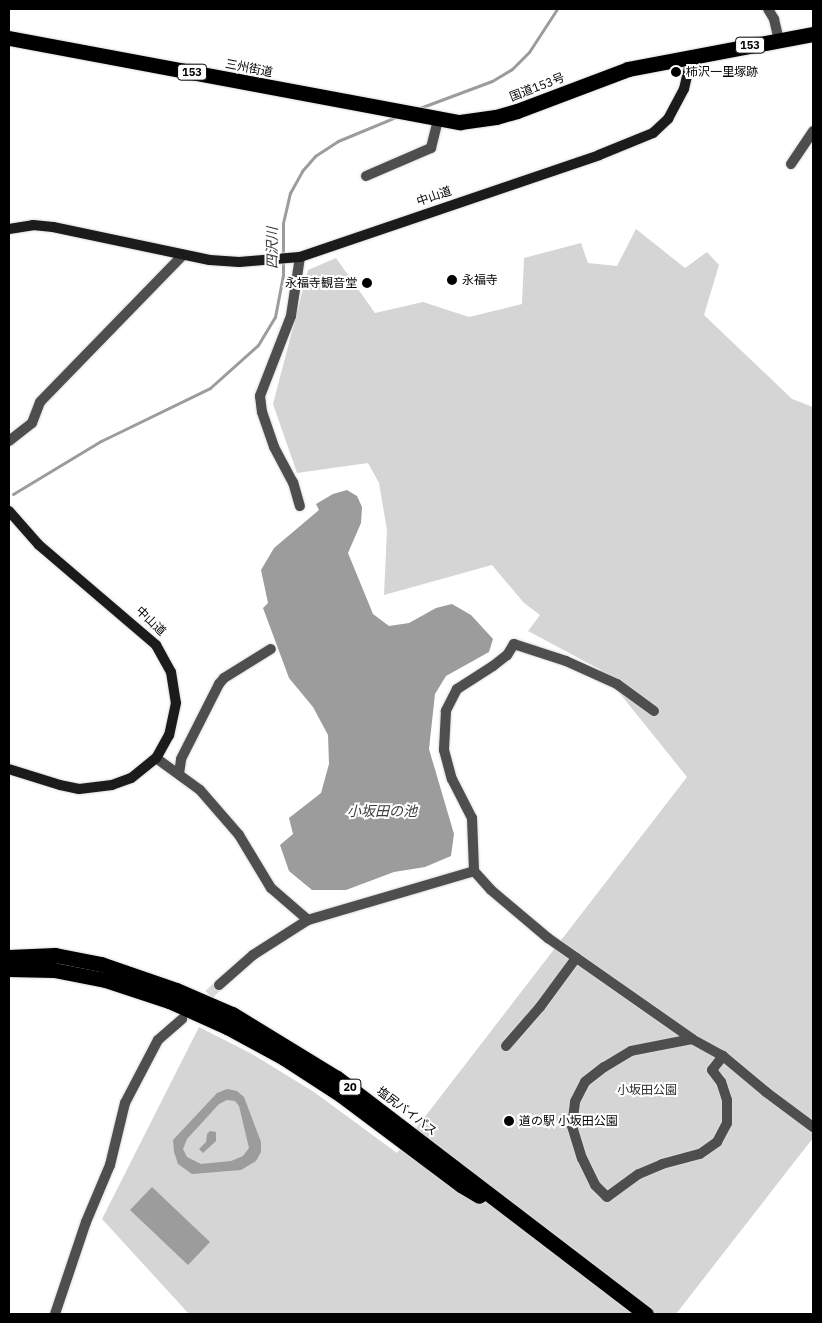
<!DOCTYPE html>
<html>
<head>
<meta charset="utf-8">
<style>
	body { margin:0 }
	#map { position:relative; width:822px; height:1323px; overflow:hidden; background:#fff; font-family:"IBM Plex Sans","Noto Sans JP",sans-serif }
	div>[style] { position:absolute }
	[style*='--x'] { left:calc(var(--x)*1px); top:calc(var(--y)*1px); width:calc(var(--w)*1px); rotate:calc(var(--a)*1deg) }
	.green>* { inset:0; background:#d5d5d5 }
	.water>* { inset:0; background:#9c9c9c }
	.stream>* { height:3px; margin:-1.5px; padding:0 1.5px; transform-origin:1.5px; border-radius:1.5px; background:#9c9c9c }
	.street-tunnel>* { height:10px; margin-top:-5px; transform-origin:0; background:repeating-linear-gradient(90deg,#d9d9d9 0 10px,transparent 0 15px) }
	.roads { filter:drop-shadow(0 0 1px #dbdbdb) drop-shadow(0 0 1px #dbdbdb) }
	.street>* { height:10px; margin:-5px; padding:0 5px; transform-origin:5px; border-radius:5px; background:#4e4e4e }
	.secondary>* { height:10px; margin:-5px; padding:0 5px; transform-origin:5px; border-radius:5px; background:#1b1b1b }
	.highway>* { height:15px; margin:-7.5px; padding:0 7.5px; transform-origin:7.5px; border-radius:7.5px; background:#000 }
	.dots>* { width:14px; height:14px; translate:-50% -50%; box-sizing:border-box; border:2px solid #fff; border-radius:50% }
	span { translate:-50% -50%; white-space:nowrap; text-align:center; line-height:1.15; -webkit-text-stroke:4px #fff; paint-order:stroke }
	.shield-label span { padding:1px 4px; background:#fff; border:1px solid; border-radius:4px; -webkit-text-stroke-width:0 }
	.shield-label { font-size:11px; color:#000; font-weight:700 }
	.street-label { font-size:12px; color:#000 }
	.poi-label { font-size:12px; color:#000 }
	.left { translate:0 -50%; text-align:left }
	.right { translate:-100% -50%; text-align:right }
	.park-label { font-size:12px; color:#2c2c2c }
	.water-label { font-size:14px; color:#3d3d3d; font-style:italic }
	.frame { position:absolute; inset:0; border:10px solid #000; pointer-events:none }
</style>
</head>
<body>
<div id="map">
	<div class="green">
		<i style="clip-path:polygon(636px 229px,685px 268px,707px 252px,719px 265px,704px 315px,792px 399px,813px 407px,813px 1138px,676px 1314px,189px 1314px,102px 1219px,199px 1027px,252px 1054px,314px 1092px,397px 1153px,687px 777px,601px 670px,528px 631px,540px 615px,524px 603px,492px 565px,384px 595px,387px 530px,379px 483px,368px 463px,297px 473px,273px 404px,308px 270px,336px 258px,375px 313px,423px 302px,469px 317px,522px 304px,524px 258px,581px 243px,588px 263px,617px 266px)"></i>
	</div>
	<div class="water">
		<i style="clip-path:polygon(347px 490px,357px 496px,362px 507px,361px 523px,348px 553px,373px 614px,389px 626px,409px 623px,436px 608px,452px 604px,471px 615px,493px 639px,489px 652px,446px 676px,435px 694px,429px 749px,454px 834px,451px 856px,425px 867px,394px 872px,346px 890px,312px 890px,289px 871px,280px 845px,293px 834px,289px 818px,321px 793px,329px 764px,328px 735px,313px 707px,289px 678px,263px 608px,268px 603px,261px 570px,274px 548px,319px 510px,316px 504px,333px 494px)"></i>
		<i style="clip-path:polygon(evenodd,227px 1089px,237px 1091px,244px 1097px,261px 1142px,261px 1152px,256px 1161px,241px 1170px,192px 1174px,178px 1164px,174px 1152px,173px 1140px,217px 1093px,227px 1089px,227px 1100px,235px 1101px,239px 1106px,249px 1148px,243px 1156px,231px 1161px,201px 1164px,187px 1157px,183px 1149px,187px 1139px,219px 1104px,227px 1100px)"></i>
		<i style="clip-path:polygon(210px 1131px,216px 1132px,216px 1141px,203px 1153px,199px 1149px,206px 1142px,207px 1134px)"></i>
		<i style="clip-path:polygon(152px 1187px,210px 1242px,188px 1265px,130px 1210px)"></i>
	</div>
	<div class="stream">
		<i style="--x:417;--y:109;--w:80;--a:-20.5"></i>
		<i style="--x:492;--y:81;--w:23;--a:-31"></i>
		<i style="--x:512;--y:69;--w:24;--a:-45"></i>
		<i style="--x:529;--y:52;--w:51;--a:-56.9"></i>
		<i style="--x:13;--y:494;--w:103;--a:-31.1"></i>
		<i style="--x:101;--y:441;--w:121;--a:-25.9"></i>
		<i style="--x:210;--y:388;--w:64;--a:-41.9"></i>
		<i style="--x:258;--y:345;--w:33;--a:-59"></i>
		<i style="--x:275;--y:317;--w:43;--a:-79.2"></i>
		<i style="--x:283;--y:275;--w:52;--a:-90"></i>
		<i style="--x:283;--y:223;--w:31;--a:-77"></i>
		<i style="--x:290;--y:193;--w:25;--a:-61"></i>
		<i style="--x:302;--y:171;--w:20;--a:-49"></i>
		<i style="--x:315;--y:156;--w:27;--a:-33"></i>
		<i style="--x:338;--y:141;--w:65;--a:-22.6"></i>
	</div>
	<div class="street-tunnel">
		<i style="--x:198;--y:1005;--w:29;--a:-44"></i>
	</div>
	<div class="roads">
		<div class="street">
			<i style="--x:768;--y:9;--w:12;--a:59"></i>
			<i style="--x:774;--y:19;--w:22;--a:77"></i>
			<i style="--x:791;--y:164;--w:40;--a:-56"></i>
			<i style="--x:366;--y:176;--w:71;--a:-23.3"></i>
			<i style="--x:431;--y:148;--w:30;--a:-76"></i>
			<i style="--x:300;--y:257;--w:60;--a:98.7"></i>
			<i style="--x:291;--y:316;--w:86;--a:111.2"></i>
			<i style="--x:260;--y:396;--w:16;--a:83"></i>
			<i style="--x:262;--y:412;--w:37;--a:71"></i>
			<i style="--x:274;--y:447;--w:40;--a:62"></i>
			<i style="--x:293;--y:482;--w:25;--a:74"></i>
			<i style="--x:9;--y:441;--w:29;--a:-38"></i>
			<i style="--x:32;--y:423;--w:22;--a:-69"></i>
			<i style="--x:40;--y:402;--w:205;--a:-45.8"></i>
			<i style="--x:654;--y:711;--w:46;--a:-143.9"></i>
			<i style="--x:617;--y:684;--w:56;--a:-155.7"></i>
			<i style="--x:566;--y:661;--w:55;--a:-161.9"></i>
			<i style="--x:514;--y:644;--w:13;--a:122"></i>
			<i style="--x:507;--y:655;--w:18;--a:142"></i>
			<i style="--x:493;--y:666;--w:43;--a:147.4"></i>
			<i style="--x:457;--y:689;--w:25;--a:117"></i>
			<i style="--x:446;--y:711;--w:39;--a:93"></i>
			<i style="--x:444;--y:750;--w:30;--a:75"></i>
			<i style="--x:452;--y:779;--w:44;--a:62.9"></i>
			<i style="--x:472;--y:818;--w:53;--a:87.8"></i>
			<i style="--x:474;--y:871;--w:25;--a:48"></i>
			<i style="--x:491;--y:890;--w:75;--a:40.1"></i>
			<i style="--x:548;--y:938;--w:176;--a:35"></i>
			<i style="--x:692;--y:1039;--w:35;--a:29"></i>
			<i style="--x:723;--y:1056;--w:56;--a:39.9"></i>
			<i style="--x:766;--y:1092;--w:59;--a:36.7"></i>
			<i style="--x:156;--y:758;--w:54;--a:36"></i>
			<i style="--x:200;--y:790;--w:60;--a:49.1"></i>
			<i style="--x:239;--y:835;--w:62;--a:58.9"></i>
			<i style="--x:271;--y:888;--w:49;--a:40.9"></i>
			<i style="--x:179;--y:774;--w:15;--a:-82"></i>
			<i style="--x:181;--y:759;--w:84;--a:-63.1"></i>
			<i style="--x:219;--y:684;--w:8;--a:-50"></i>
			<i style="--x:224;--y:678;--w:55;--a:-31.7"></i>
			<i style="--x:219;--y:985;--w:45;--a:-41.4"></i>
			<i style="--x:253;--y:955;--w:65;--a:-32.5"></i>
			<i style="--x:308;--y:920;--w:173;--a:-16.4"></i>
			<i style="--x:692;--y:1039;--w:62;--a:168.9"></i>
			<i style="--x:631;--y:1051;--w:31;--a:149"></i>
			<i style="--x:604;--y:1067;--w:24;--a:142"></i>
			<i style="--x:585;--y:1082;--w:22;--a:117"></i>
			<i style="--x:575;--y:1102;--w:24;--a:97"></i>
			<i style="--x:572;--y:1126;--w:34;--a:73"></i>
			<i style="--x:582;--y:1158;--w:30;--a:64"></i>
			<i style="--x:595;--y:1185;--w:17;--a:45"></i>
			<i style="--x:607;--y:1197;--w:39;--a:-36"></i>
			<i style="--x:639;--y:1174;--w:25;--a:-23"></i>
			<i style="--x:662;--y:1164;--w:39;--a:-15"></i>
			<i style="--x:700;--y:1154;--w:21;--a:-35"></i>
			<i style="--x:717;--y:1142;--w:21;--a:-62"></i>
			<i style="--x:727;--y:1123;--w:23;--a:-90"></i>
			<i style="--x:727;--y:1100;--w:19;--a:-108"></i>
			<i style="--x:721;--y:1082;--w:15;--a:-127"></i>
			<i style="--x:712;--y:1070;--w:18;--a:-52"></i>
			<i style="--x:506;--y:1046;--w:52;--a:-48.9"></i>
			<i style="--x:540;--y:1007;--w:61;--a:-53.7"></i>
			<i style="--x:55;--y:1314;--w:97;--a:-71.4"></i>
			<i style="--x:86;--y:1222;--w:62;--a:-67.2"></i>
			<i style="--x:110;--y:1165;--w:64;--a:-76.4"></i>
			<i style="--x:125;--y:1103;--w:71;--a:-62.4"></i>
			<i style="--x:158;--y:1040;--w:32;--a:-41"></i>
		</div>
		<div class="secondary">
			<i style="--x:9;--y:229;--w:24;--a:-9"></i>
			<i style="--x:33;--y:225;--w:20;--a:6"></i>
			<i style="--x:53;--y:227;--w:160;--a:11.9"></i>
			<i style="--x:210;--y:260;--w:29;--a:4"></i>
			<i style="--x:239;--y:262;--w:61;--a:-4.7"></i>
			<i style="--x:300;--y:257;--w:316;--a:-18.8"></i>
			<i style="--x:599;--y:155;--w:58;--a:-22.2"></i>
			<i style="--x:653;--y:133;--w:21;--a:-43"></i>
			<i style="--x:668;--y:119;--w:34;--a:-62"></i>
			<i style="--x:684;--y:89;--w:22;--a:-77"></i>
			<i style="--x:689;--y:68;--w:10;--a:-96"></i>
			<i style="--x:9;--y:511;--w:45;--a:48.6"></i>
			<i style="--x:39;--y:545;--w:154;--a:40.5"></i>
			<i style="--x:156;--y:645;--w:31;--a:61"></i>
			<i style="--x:171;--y:672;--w:31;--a:81"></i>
			<i style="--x:176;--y:703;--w:33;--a:102"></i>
			<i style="--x:169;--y:735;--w:26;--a:119"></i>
			<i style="--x:156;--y:758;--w:32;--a:141"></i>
			<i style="--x:131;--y:778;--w:20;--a:160"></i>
			<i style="--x:112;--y:785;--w:33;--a:173"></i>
			<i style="--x:79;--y:789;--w:19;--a:-168"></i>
			<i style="--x:60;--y:785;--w:53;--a:-162.6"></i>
		</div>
		<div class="highway">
			<i style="--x:9;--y:38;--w:459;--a:10.6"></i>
			<i style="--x:460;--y:122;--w:36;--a:-8"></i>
			<i style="--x:496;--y:117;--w:22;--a:-16"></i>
			<i style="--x:517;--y:111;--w:119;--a:-20.7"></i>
			<i style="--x:628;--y:69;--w:188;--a:-10.7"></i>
			<i style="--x:9;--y:957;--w:46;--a:-2.5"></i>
			<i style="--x:55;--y:955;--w:47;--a:11.1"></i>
			<i style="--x:101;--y:964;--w:79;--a:19.1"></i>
			<i style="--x:176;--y:990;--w:61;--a:23.2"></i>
			<i style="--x:232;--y:1014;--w:123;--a:31.4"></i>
			<i style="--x:337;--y:1078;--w:389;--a:37.4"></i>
			<i style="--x:9;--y:969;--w:45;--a:1.3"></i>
			<i style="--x:54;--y:970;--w:52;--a:11.1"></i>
			<i style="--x:105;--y:980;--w:67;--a:18.2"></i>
			<i style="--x:169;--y:1001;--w:64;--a:24.1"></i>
			<i style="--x:227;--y:1027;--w:65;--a:28.5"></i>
			<i style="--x:284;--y:1058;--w:68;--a:33"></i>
			<i style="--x:341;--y:1095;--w:150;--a:36.9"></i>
			<i style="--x:461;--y:1185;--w:21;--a:31"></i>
		</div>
	</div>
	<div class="dots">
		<i style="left:676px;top:72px;background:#000"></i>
		<i style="left:452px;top:280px;background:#000"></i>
		<i style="left:367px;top:283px;background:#000"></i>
		<i style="left:509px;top:1121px;background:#000"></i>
	</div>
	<div class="shield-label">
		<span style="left:750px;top:45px">153</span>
		<span style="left:192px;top:72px">153</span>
		<span style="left:350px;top:1087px">20</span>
	</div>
	<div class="street-label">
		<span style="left:249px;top:68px;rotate:11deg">三州街道</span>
		<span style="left:537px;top:87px;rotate:-21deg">国道153号</span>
		<span style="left:434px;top:196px;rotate:-19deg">中山道</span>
		<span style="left:151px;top:621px;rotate:44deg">中山道</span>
		<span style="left:407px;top:1111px;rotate:37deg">塩尻バイパス</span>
	</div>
	<div class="poi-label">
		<span class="left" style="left:686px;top:72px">柿沢一里塚跡</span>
		<span class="left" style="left:462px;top:280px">永福寺</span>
		<span class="right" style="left:357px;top:283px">永福寺観音堂</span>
		<span class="left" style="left:519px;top:1121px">道の駅 小坂田公園</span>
	</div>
	<div class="park-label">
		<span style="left:647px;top:1090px">小坂田公園</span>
	</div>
	<div class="water-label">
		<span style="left:272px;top:248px;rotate:-90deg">四沢川</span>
		<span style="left:382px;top:811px">小坂田の池</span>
	</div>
	<div class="frame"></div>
</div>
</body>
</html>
